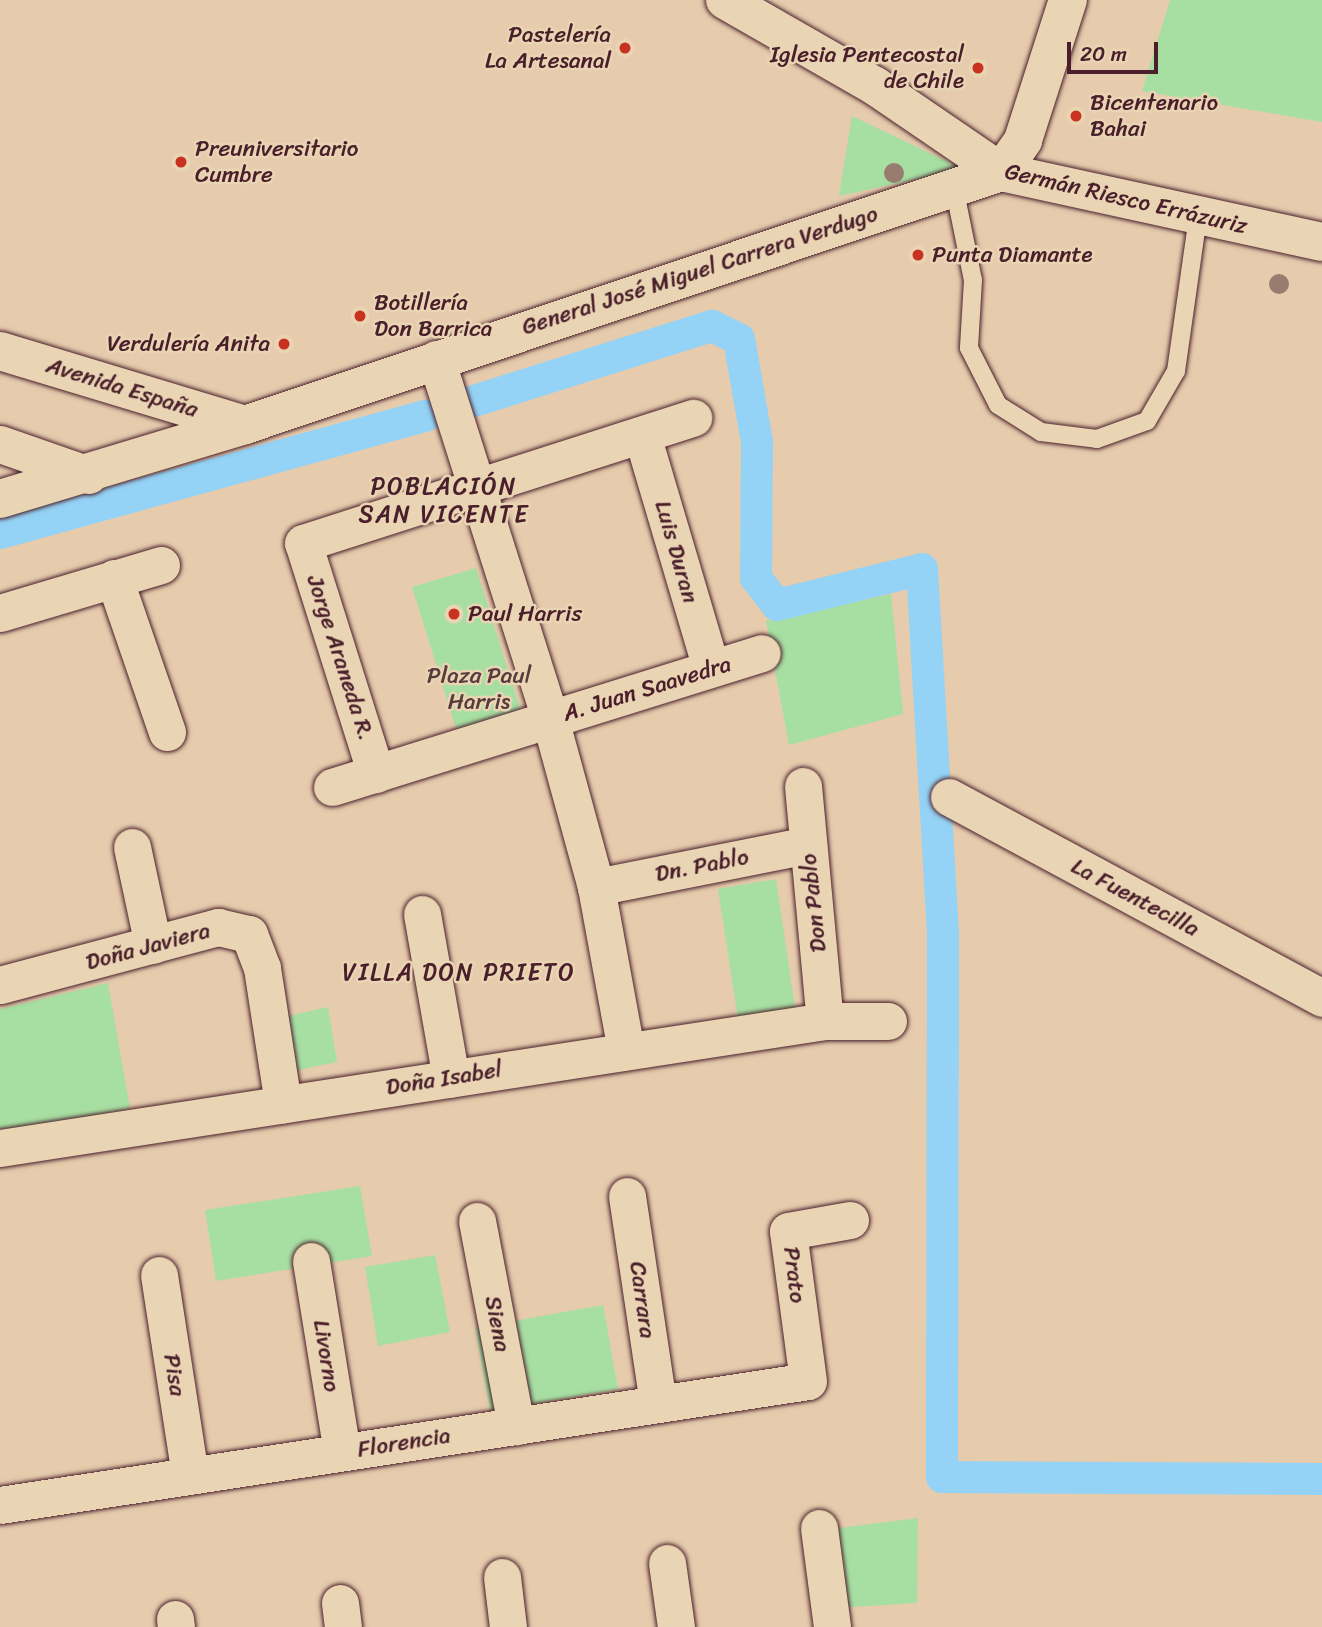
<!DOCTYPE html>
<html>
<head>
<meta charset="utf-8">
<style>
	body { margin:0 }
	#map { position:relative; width:1322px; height:1627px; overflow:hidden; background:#e6cbad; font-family:Sriracha,sans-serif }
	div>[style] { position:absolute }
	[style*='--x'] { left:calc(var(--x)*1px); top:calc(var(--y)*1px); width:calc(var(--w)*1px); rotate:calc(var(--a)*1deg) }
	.green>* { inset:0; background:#a7dfa3 }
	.canal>* { height:32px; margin:-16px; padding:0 16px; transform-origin:16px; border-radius:16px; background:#94d3f5 }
	.roads { filter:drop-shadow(0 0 2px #4a1f2b) drop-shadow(0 0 2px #4a1f2b) }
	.service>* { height:18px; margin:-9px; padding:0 9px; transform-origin:9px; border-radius:9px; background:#e9d4b3 }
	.minor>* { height:37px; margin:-18.5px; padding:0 18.5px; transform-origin:18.5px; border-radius:18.5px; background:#e9d4b3 }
	.tertiary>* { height:38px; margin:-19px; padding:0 19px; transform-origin:19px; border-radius:19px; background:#e9d4b3 }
	.secondary>* { height:38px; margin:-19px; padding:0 19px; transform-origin:19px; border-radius:19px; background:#e9d4b3 }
	.trees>* { width:20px; height:20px; margin:-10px; border-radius:50%; background:#987c6f }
	.dots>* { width:19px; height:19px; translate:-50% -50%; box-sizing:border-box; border:4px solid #e9d4b3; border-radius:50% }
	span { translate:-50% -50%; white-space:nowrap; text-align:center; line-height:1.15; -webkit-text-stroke:5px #e9d4b3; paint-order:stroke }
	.poi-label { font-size:23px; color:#4a1f2b }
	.right { translate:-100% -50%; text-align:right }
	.left { translate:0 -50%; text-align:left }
	.street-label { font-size:23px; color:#4a1f2b }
	.park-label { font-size:23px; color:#583c3d }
	.neighbourhood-label { font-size:24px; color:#4a1f2b; letter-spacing:2px }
	.scale { position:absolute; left:1067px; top:42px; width:91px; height:32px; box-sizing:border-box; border:4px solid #4a1f2b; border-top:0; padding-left:9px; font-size:21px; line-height:24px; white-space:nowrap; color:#4a1f2b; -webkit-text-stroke:5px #e9d4b3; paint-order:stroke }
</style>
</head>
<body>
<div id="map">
	<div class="green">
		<i style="clip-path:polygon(1170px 0,1322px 0,1322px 122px,1142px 91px)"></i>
		<i style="clip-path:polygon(852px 116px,963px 169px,839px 196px)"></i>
		<i style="clip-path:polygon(476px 568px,522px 715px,458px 735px,412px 587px)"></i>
		<i style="clip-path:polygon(891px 594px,903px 714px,789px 745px,766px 621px)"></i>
		<i style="clip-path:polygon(776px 879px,795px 1008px,738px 1019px,718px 889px)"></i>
		<i style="clip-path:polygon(108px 983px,130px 1108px,0 1135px,0 1009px)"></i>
		<i style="clip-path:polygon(328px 1007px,337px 1062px,274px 1075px,266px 1021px)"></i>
		<i style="clip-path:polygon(360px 1186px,372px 1256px,216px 1281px,205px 1210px)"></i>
		<i style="clip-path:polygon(435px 1255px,450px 1332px,378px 1346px,365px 1267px)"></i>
		<i style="clip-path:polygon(603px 1305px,618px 1389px,490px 1411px,475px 1328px)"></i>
		<i style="clip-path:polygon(918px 1518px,917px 1603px,836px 1608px,831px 1529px)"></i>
	</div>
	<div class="canal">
		<i style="--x:474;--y:401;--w:250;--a:-17.5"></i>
		<i style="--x:712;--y:326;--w:30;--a:26"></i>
		<i style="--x:739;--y:339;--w:105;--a:80.1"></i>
		<i style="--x:757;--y:442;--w:136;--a:90.4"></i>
		<i style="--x:756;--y:578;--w:34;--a:52"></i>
		<i style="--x:777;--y:605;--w:149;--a:-13.9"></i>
		<i style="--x:922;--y:569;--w:365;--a:86.7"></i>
		<i style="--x:943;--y:933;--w:544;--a:90.11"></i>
		<i style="--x:942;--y:1477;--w:380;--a:0.3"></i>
		<i style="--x:0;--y:533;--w:442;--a:-15.4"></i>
	</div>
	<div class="roads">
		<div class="service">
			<i style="--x:954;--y:187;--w:95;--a:78.5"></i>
			<i style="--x:973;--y:280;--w:68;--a:93.4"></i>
			<i style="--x:969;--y:348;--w:64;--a:63"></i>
			<i style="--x:998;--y:405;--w:51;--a:32.1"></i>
			<i style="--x:1041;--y:432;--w:56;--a:7.1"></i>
			<i style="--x:1097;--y:439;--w:53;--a:-19.8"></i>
			<i style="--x:1147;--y:421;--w:58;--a:-59.9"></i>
			<i style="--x:1176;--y:371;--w:157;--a:-81.9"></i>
		</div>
		<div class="minor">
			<i style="--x:436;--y:359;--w:378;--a:72.4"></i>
			<i style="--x:550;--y:719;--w:174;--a:74.7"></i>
			<i style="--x:596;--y:887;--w:167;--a:79.6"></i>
			<i style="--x:642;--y:435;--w:243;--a:73.5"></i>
			<i style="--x:0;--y:444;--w:94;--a:19.2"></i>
			<i style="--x:114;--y:578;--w:163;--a:71"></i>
			<i style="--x:0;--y:613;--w:168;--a:-16.6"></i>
			<i style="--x:376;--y:774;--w:242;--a:-107.5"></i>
			<i style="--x:303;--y:543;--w:410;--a:-17.8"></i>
			<i style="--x:803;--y:786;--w:236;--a:84.7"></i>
			<i style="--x:332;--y:787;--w:450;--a:-17.3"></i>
			<i style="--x:949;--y:797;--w:424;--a:28.3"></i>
			<i style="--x:132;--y:847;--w:100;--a:77.9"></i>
			<i style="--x:596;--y:887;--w:216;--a:-11.2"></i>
			<i style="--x:422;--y:914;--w:167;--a:80"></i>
			<i style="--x:0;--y:985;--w:226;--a:-14.9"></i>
			<i style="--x:218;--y:927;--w:32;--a:13"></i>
			<i style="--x:249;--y:934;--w:36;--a:69"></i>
			<i style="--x:262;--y:968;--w:138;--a:81.2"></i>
			<i style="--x:0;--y:1148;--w:835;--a:-8.75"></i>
			<i style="--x:825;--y:1021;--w:63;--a:0"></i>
			<i style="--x:627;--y:1196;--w:210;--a:81.5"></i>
			<i style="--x:477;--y:1221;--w:209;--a:79.2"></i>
			<i style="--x:311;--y:1261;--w:193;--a:80.8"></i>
			<i style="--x:159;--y:1275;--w:203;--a:81.2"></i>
			<i style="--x:0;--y:1505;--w:817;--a:-8.72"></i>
			<i style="--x:808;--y:1381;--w:151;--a:-97.6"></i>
			<i style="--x:788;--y:1231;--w:63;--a:-10.1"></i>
			<i style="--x:819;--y:1528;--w:100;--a:82.5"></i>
			<i style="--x:667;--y:1563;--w:65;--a:82"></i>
			<i style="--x:502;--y:1577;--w:50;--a:83.2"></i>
			<i style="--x:340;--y:1603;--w:24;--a:83"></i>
			<i style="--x:175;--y:1619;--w:8;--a:83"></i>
		</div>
		<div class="tertiary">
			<i style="--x:0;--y:351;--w:256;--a:16.8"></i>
			<i style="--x:0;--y:499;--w:256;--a:-16.8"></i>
			<i style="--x:245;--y:425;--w:797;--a:-18.5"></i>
			<i style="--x:1001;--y:172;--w:39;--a:-55"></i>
			<i style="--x:1023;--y:140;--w:147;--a:-72.2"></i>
		</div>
		<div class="secondary">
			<i style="--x:725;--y:0;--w:173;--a:29.8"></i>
			<i style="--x:875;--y:86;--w:153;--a:34.3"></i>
			<i style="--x:1001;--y:172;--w:329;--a:12.3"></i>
		</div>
	</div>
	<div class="trees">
		<i style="left:894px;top:173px"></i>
		<i style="left:1279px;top:284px"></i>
	</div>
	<div class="dots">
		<i style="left:625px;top:48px;background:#c8321e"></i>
		<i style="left:978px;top:68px;background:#c8321e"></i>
		<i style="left:1076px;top:116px;background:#c8321e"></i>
		<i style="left:181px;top:162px;background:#c8321e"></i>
		<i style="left:918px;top:255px;background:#c8321e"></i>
		<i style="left:360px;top:316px;background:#c8321e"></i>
		<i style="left:284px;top:344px;background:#c8321e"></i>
		<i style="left:454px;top:614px;background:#c8321e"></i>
	</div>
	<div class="poi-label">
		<span class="right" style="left:611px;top:48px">Pastelería<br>La Artesanal</span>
		<span class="right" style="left:964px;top:68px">Iglesia Pentecostal<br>de Chile</span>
		<span class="left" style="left:1090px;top:116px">Bicentenario<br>Bahai</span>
		<span class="left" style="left:195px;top:162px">Preuniversitario<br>Cumbre</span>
		<span class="left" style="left:932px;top:255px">Punta Diamante</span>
		<span class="left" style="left:374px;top:316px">Botillería<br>Don Barrica</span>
		<span class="right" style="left:270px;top:344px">Verdulería Anita</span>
		<span class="left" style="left:468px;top:614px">Paul Harris</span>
	</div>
	<div class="street-label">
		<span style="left:1126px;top:199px;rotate:13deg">Germán Riesco Errázuriz</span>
		<span style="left:700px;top:271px;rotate:-18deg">General José Miguel Carrera Verdugo</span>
		<span style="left:122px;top:388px;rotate:17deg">Avenida España</span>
		<span style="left:676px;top:552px;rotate:74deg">Luis Duran</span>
		<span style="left:340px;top:658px;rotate:72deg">Jorge Araneda R.</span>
		<span style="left:647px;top:689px;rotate:-17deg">A. Juan Saavedra</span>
		<span style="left:702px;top:866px;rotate:-11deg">Dn. Pablo</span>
		<span style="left:1135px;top:898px;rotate:28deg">La Fuentecilla</span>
		<span style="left:814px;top:903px;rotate:-96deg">Don Pablo</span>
		<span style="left:148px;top:947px;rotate:-15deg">Doña Javiera</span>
		<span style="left:444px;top:1079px;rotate:-9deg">Doña Isabel</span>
		<span style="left:794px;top:1275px;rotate:83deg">Prato</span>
		<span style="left:642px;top:1300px;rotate:82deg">Carrara</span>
		<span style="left:497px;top:1324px;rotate:79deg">Siena</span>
		<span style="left:326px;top:1356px;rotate:81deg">Livorno</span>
		<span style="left:174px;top:1375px;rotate:81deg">Pisa</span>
		<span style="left:404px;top:1443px;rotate:-9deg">Florencia</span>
	</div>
	<div class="park-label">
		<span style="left:479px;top:689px">Plaza Paul<br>Harris</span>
	</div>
	<div class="neighbourhood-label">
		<span style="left:444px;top:501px">POBLACIÓN<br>SAN VICENTE</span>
		<span style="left:459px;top:973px">VILLA DON PRIETO</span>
	</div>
	<div class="scale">20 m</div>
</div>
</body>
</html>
